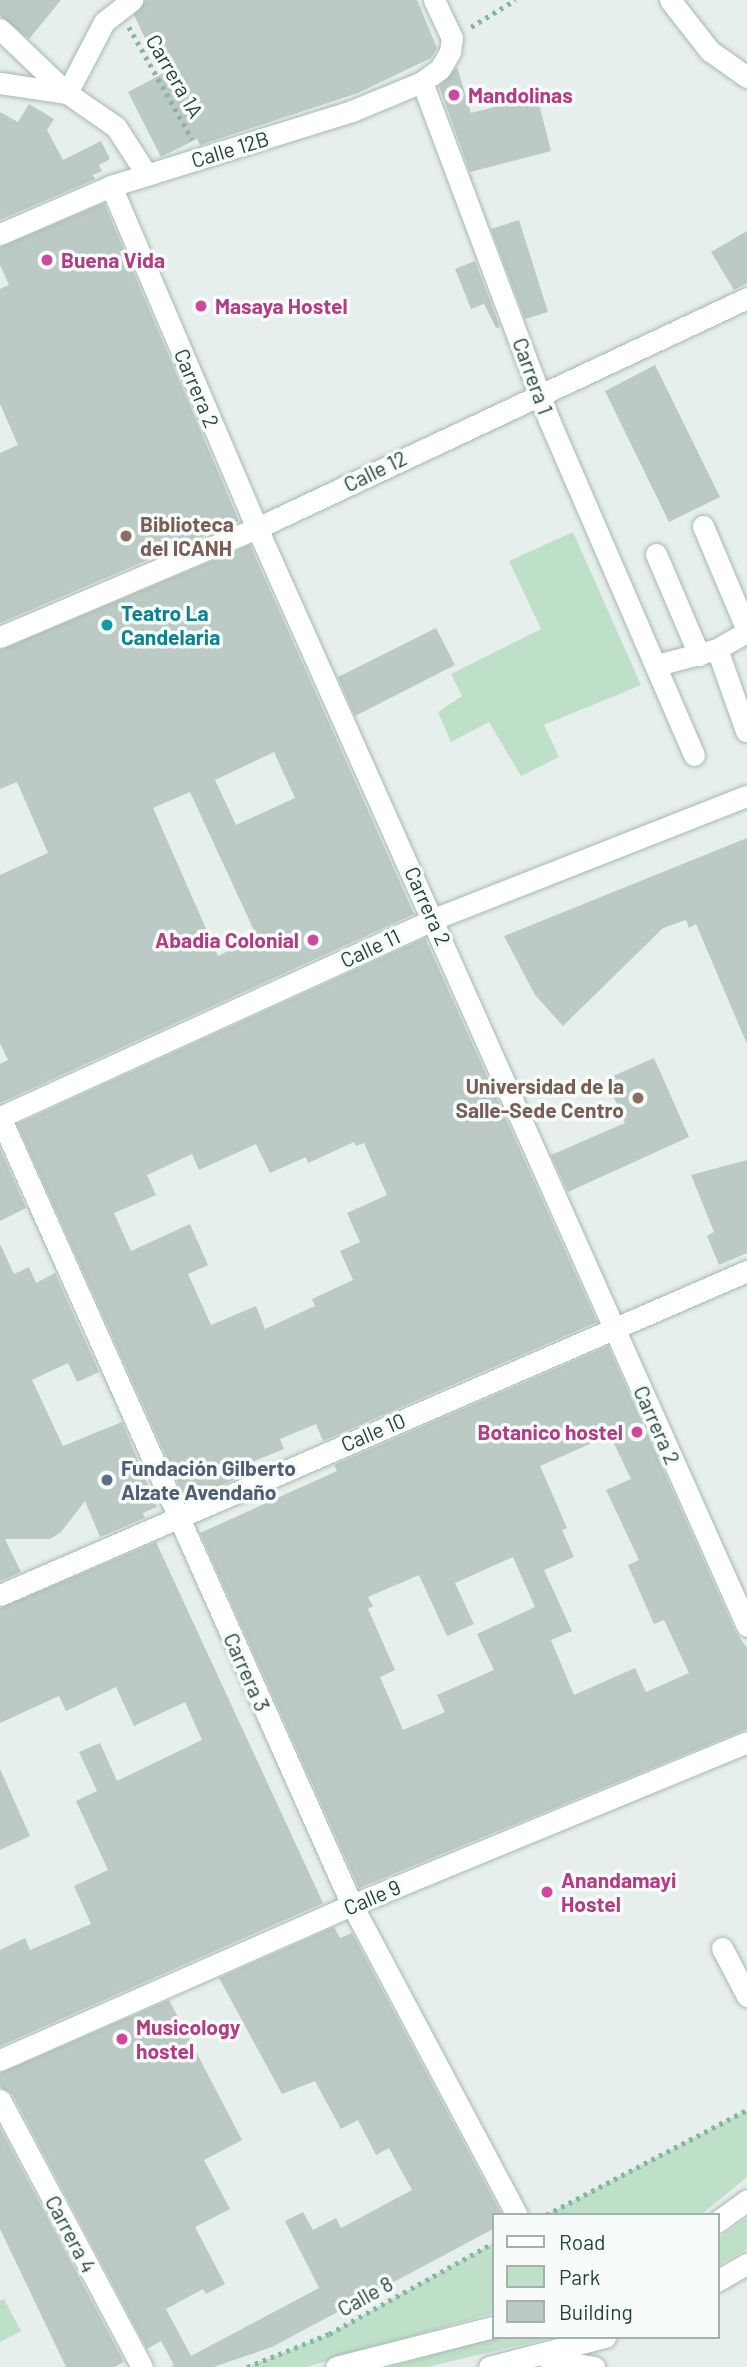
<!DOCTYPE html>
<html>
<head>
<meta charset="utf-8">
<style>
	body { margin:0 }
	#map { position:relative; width:747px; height:2367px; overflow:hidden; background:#e6efeb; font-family:Barlow,sans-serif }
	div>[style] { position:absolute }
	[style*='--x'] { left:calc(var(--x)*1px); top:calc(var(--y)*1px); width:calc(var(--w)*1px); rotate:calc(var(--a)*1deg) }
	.green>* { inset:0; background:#bfe0c8 }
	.building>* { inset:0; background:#bbcac4 }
	.path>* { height:4.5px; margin-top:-2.25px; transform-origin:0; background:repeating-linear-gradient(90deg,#86b3a5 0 3.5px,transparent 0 8.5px) }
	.roads { filter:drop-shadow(0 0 2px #a8b8b2) drop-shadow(0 0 2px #a8b8b2) }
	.minor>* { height:21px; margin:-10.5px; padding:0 10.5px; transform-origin:10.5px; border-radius:10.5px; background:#fff }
	.dots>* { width:19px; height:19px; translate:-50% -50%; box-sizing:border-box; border:4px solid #f7fbf9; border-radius:50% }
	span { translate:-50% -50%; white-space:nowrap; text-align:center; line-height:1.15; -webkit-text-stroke:7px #f7fbf9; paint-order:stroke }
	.street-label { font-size:21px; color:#24423a }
	.hotel-label { font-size:21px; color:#b23c85; font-weight:700 }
	.left { translate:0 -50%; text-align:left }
	.right { translate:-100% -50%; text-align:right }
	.education-label { font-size:21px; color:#785e54; font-weight:700 }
	.culture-label { font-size:21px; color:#0d838f; font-weight:700 }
	.service-label { font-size:21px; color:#4e5e75; font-weight:700 }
	.legend { position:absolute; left:492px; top:2213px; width:228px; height:126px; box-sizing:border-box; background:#f7fbf9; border:2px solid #a3b1ad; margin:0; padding:9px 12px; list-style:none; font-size:21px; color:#24423a }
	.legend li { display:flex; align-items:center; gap:14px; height:35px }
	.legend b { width:35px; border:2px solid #a3b1ad }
</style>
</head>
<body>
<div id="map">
	<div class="green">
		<i style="clip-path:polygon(573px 532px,641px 685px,544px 725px,559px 757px,521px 776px,489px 722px,451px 742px,438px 712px,462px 696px,451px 674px,541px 629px,509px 561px)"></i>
		<i style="clip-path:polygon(747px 2110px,747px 2177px,701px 2215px,546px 2215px)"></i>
		<i style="clip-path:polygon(747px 2218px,747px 2249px,717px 2266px,717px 2239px)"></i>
		<i style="clip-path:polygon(493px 2243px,493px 2313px,306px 2367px,247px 2367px,329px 2334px)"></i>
		<i style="clip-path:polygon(4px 2299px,21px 2331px,0 2342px,0 2301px)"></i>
		<i style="clip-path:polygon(494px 2337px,555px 2337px,427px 2367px,390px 2367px)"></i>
	</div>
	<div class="building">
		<i style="clip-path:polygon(0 0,61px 0,29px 39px,0 16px)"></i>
		<i style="clip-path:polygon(145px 0,417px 0,437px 48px,431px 58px,358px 93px,200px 145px,197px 139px,161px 157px,128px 92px,162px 74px,134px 15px)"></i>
		<i style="clip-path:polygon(457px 67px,471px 113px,537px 96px,551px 151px,470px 172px,439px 86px)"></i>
		<i style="clip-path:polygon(29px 104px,54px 119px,47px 130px,63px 160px,101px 141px,110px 159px,99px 165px,102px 171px,93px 175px,95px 179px,0 220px,0 112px,18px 122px)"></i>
		<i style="clip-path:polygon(104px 203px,239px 521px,0 623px,0 453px,18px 445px,0 404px,0 289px,9px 285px,0 265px,0 247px)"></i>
		<i style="clip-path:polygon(519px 220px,548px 312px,525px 319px,491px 229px)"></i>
		<i style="clip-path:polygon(747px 231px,747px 283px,734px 290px,711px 252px)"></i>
		<i style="clip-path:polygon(475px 261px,500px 327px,496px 328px,484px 304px,471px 309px,455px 269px)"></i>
		<i style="clip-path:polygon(655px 365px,720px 497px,669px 522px,605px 391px)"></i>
		<i style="clip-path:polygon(evenodd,250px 545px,414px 914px,0 1103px,0 1064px,8px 1060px,0 1043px,0 875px,48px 853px,17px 782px,0 789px,0 650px,250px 545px,274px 752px,295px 798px,236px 825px,215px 780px,274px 752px,250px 545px,190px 792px,257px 937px,218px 956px,153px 808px,190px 792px)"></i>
		<i style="clip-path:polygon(436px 628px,455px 665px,355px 716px,338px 677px)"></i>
		<i style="clip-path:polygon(747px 838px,747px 1044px,696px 924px,689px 928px,686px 920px,663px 928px,563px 1026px,535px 995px,504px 936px)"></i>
		<i style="clip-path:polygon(evenodd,425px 938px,597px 1322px,323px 1441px,316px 1424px,280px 1439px,284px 1449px,250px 1463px,254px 1471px,193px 1497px,184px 1496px,17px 1124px,425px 938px,354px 1142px,356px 1146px,364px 1143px,387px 1195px,347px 1213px,360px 1242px,340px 1251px,353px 1280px,312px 1299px,315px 1306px,265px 1329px,256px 1306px,211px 1325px,188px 1274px,208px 1265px,190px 1224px,131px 1251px,114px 1213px,156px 1195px,147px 1175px,192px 1154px,199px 1170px,256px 1144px,270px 1173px,306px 1157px,308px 1163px,354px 1142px)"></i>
		<i style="clip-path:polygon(654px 1058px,689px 1137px,568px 1192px,551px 1155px,625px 1123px,606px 1079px)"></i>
		<i style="clip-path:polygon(0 1149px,26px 1208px,0 1221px)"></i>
		<i style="clip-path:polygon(747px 1160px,747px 1253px,719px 1265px,707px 1236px,714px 1232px,691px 1175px)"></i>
		<i style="clip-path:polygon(0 1244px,14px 1274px,29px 1267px,36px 1283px,55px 1273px,99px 1372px,77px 1382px,68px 1363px,32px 1380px,63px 1446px,122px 1422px,157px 1507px,143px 1513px,145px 1518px,100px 1537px,85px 1501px,61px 1532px,50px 1539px,5px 1539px,21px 1572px,0 1581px)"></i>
		<i style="clip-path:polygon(evenodd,608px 1346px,735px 1631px,747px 1648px,747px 1729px,359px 1888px,200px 1533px,337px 1471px,334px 1465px,608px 1346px,610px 1435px,631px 1479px,606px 1490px,639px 1560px,628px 1565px,654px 1624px,664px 1620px,689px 1673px,646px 1692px,635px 1668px,574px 1695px,551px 1640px,572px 1631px,544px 1570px,574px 1557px,562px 1530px,567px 1528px,540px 1466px,610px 1435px,608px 1346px,513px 1557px,535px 1607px,477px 1634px,494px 1670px,437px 1695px,445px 1712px,403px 1730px,380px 1677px,395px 1670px,368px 1609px,373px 1606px,368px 1597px,419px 1575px,447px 1636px,474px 1624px,455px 1583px,513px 1557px)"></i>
		<i style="clip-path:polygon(156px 1542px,323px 1903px,0 2046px,0 1950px,25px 1938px,30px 1950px,91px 1924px,74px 1886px,108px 1870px,76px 1801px,97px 1791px,79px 1752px,100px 1743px,117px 1781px,202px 1740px,185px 1702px,134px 1726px,116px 1687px,66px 1711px,59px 1696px,0 1723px,0 1608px)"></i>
		<i style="clip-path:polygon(0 1769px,30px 1836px,0 1850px)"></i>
		<i style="clip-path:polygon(334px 1927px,340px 1938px,352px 1933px,502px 2215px,493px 2215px,493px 2229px,272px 2347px,213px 2367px,171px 2367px,174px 2365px,161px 2341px,147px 2349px,12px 2094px,0 2087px,0 2073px,169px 2000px,242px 2140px,204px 2160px,230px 2209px,195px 2227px,225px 2284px,206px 2294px,203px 2289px,166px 2309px,191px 2356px,319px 2288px,285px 2221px,303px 2212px,313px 2230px,336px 2218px,341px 2228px,412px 2190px,389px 2148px,376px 2155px,358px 2120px,341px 2129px,315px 2081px,282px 2094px,219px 1978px)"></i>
		<i style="clip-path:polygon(0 2128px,124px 2362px,114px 2367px,66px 2367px,0 2229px)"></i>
	</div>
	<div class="path">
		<i style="--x:129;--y:27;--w:129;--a:60.6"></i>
		<i style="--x:471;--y:27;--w:52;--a:-31.5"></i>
		<i style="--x:546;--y:2215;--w:227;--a:-27.6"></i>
		<i style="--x:247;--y:2367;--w:88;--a:-21.9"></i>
		<i style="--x:329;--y:2334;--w:188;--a:-29"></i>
	</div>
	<div class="roads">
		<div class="minor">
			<i style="--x:670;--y:0;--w:65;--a:51.9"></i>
			<i style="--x:710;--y:51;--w:45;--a:35.1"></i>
			<i style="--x:0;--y:29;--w:93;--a:43.7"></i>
			<i style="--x:67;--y:93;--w:60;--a:34.8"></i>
			<i style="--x:116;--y:127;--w:57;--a:57.1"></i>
			<i style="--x:422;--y:82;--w:361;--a:69.4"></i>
			<i style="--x:549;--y:420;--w:365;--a:66.6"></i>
			<i style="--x:0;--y:83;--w:68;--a:8.5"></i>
			<i style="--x:67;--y:93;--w:80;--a:-62.5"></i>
			<i style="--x:104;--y:22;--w:36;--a:-38"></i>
			<i style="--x:111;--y:186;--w:372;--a:66.9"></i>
			<i style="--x:257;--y:528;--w:1202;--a:65.95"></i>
			<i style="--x:0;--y:234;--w:121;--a:-23.4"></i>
			<i style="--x:111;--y:186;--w:252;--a:-17.3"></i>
			<i style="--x:352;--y:111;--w:76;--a:-22.5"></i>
			<i style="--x:422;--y:82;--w:22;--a:-36"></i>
			<i style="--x:440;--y:69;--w:20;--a:-60"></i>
			<i style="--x:450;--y:52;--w:14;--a:-82"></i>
			<i style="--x:452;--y:38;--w:42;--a:-115.3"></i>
			<i style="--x:703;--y:526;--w:113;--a:67.1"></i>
			<i style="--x:656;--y:554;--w:110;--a:66.9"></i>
			<i style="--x:0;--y:637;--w:279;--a:-23"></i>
			<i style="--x:257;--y:528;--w:541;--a:-25.14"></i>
			<i style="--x:717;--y:649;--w:87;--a:70.5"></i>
			<i style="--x:657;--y:665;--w:62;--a:-14.9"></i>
			<i style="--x:717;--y:649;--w:34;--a:-30"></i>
			<i style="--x:0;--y:1117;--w:863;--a:65.93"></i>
			<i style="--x:352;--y:1905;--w:351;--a:62"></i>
			<i style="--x:0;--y:1117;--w:477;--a:-24.5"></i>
			<i style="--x:434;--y:919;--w:336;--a:-21.5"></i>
			<i style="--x:0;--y:1595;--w:814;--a:-23.45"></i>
			<i style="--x:722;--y:1948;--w:54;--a:62.5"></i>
			<i style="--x:0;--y:2060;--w:385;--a:-23.8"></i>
			<i style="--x:352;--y:1905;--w:427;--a:-22.4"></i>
			<i style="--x:0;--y:2100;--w:302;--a:62"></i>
			<i style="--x:717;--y:2222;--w:37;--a:-36"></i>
			<i style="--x:717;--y:2281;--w:34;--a:-30"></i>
			<i style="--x:548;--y:2359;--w:47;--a:9.9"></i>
			<i style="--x:336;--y:2367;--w:162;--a:-14.3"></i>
			<i style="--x:489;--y:2367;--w:120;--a:-14.5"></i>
		</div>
	</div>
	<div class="dots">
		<i style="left:454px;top:95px;background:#d1479c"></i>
		<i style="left:47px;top:260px;background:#d1479c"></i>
		<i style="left:201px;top:306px;background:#d1479c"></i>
		<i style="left:126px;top:536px;background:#8d6e63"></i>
		<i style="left:107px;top:625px;background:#0f9aa8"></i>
		<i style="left:313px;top:940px;background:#d1479c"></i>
		<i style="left:638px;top:1098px;background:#8d6e63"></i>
		<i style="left:637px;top:1432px;background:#d1479c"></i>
		<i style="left:107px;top:1480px;background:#5c6f8a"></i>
		<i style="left:547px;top:1892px;background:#d1479c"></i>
		<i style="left:122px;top:2039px;background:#d1479c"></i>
	</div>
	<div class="street-label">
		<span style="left:175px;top:76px;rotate:60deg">Carrera 1A</span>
		<span style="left:230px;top:149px;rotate:-17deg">Calle 12B</span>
		<span style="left:533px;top:376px;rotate:70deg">Carrera 1</span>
		<span style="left:197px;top:388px;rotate:67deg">Carrera 2</span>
		<span style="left:375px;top:471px;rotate:-26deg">Calle 12</span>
		<span style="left:428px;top:906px;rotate:66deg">Carrera 2</span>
		<span style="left:370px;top:948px;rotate:-25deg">Calle 11</span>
		<span style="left:657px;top:1425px;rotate:66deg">Carrera 2</span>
		<span style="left:373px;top:1432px;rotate:-23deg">Calle 10</span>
		<span style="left:247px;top:1672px;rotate:66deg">Carrera 3</span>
		<span style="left:372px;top:1897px;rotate:-23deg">Calle 9</span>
		<span style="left:71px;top:2234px;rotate:62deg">Carrera 4</span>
		<span style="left:365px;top:2296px;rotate:-29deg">Calle 8</span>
	</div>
	<div class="hotel-label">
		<span class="left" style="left:468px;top:95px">Mandolinas</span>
		<span class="left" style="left:61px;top:260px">Buena Vida</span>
		<span class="left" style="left:215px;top:306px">Masaya Hostel</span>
		<span class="right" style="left:299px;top:940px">Abadia Colonial</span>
		<span class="right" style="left:623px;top:1432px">Botanico hostel</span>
		<span class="left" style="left:561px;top:1892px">Anandamayi<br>Hostel</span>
		<span class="left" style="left:136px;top:2039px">Musicology<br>hostel</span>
	</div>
	<div class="education-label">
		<span class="left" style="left:140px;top:536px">Biblioteca<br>del ICANH</span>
		<span class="right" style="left:624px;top:1098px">Universidad de la<br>Salle-Sede Centro</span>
	</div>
	<div class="culture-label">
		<span class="left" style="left:121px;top:625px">Teatro La<br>Candelaria</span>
	</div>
	<div class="service-label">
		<span class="left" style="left:121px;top:1480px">Fundación Gilberto<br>Alzate Avendaño</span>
	</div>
	<ul class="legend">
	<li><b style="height:9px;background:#fff"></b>Road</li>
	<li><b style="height:19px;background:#bfe0c8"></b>Park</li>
	<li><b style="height:19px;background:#bbcac4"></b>Building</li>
	</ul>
</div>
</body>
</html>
